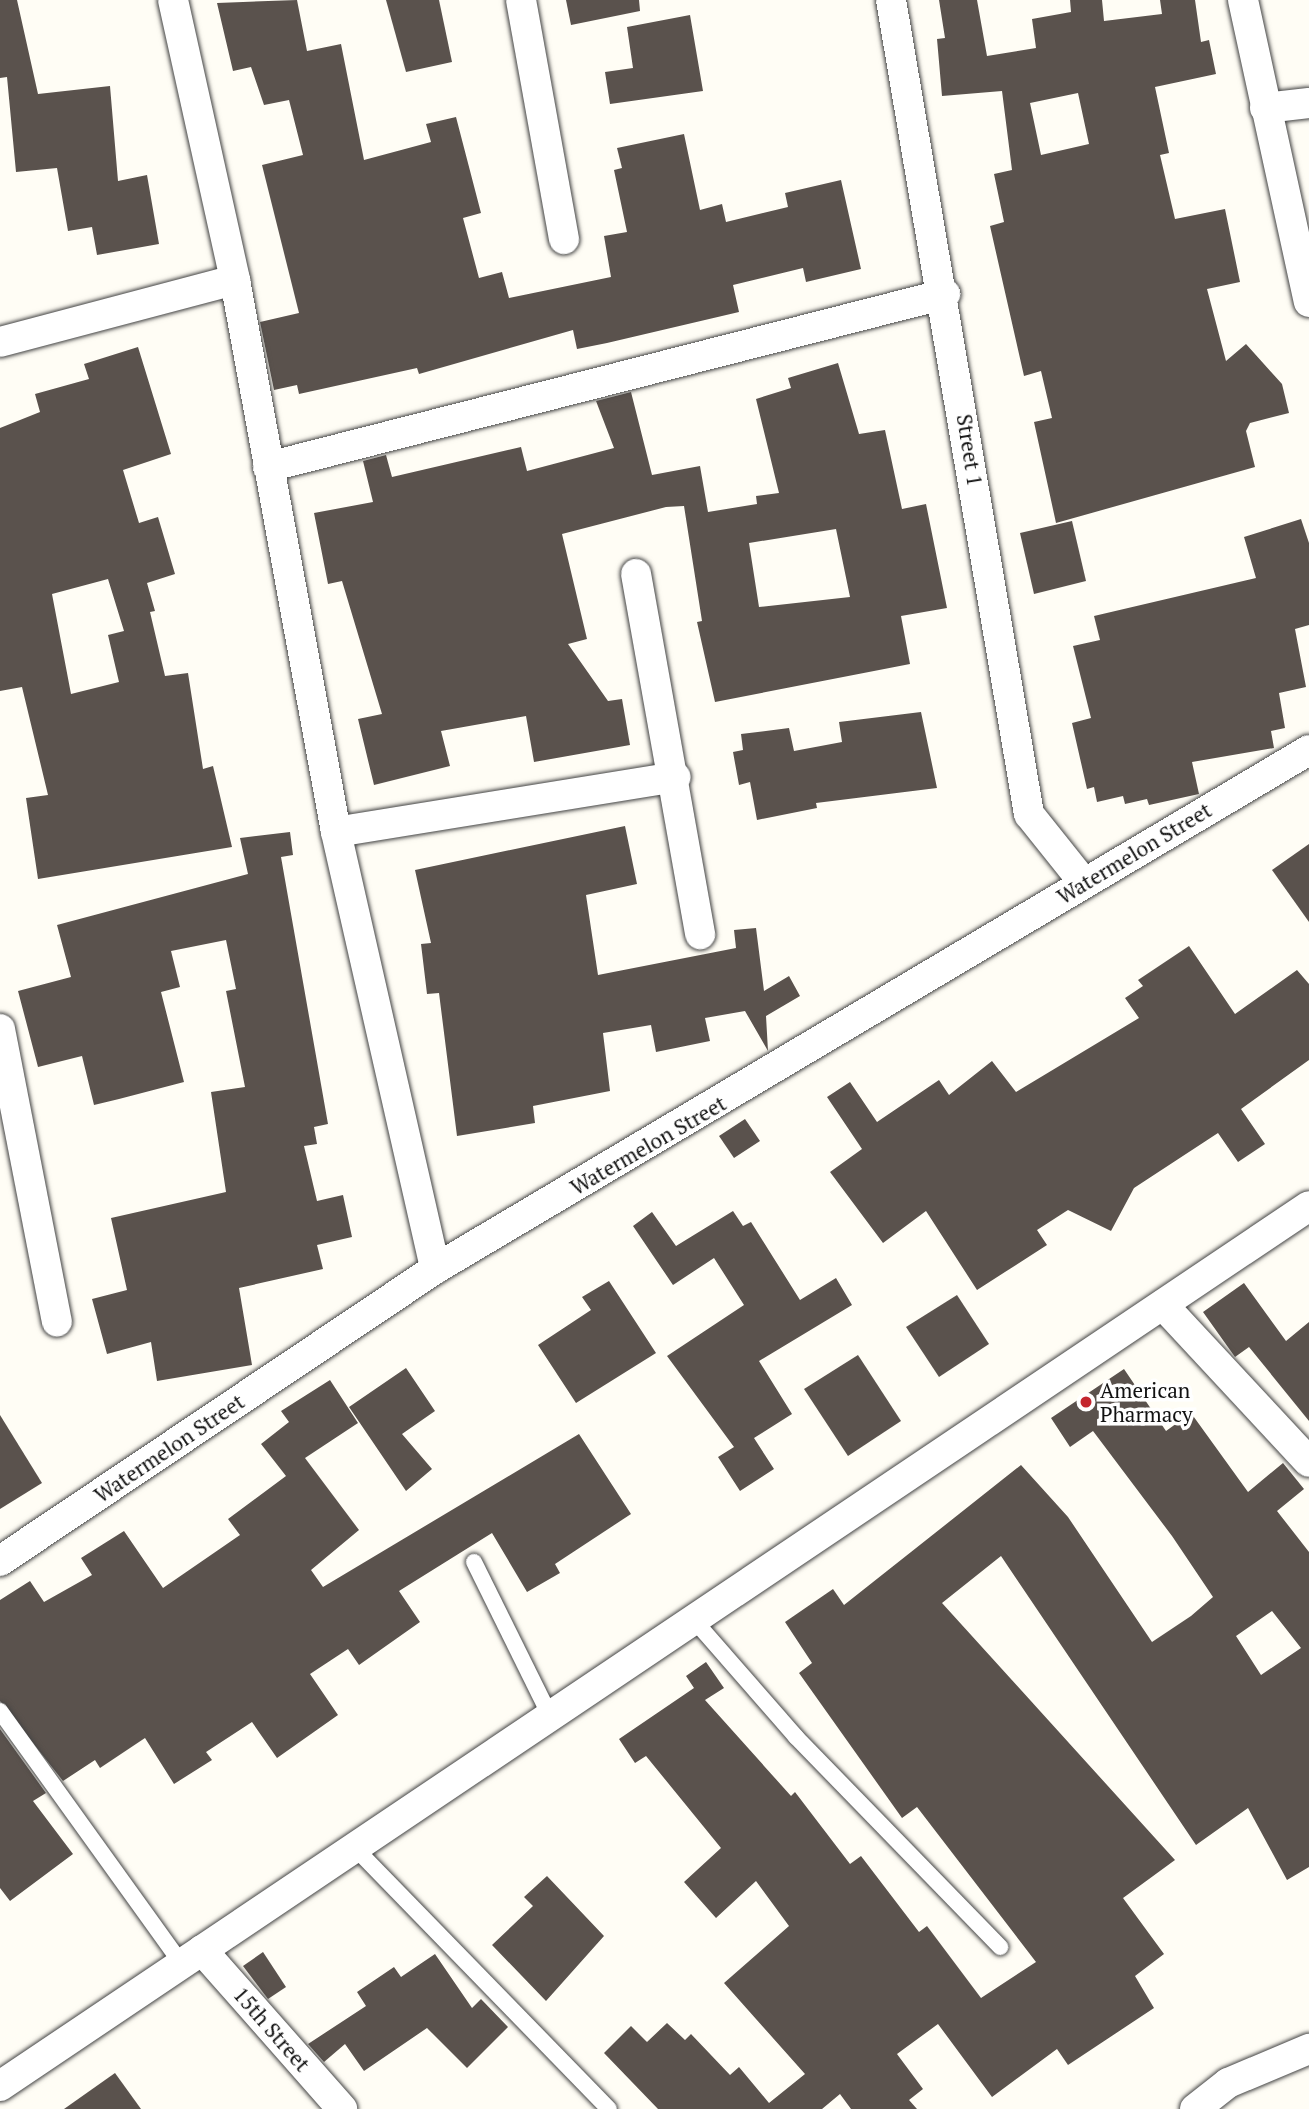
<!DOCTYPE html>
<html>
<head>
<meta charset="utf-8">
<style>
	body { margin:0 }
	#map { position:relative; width:1309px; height:2109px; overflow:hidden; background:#fffdf5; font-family:"PT Serif",serif }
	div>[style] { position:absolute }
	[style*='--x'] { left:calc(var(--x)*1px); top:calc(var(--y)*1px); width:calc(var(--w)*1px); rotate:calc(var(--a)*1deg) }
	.building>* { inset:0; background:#5a524d }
	.roads { filter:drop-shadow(0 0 2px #444) drop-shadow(0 0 2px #444) }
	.lane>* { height:16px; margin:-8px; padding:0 8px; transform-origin:8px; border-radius:8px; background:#fff }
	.street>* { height:30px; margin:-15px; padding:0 15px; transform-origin:15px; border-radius:15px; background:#fff }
	.dots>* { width:19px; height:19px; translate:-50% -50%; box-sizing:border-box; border:4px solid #fff; border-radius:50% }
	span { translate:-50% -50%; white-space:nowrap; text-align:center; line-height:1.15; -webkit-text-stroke:7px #fff; paint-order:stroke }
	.street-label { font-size:21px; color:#111 }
	.poi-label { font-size:21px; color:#111 }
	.left { translate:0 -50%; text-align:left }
</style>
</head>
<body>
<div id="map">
	<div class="building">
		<i style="clip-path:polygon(0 0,17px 0,38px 94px,110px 86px,118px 181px,147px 175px,159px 244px,97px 255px,92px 227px,68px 231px,57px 168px,16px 172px,7px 77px,0 78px)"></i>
		<i style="clip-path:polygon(297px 0,307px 51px,341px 44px,364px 160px,431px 142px,426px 124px,456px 117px,481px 213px,463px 218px,479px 278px,502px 272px,509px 298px,611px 277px,604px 236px,627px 232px,614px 170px,622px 168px,617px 148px,684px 134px,700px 210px,722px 204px,726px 222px,788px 207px,785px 193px,841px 180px,861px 269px,806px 282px,803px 268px,733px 285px,739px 312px,607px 343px,577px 349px,573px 330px,419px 374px,417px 368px,299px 394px,297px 385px,274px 390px,260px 322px,299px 313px,262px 165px,303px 155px,289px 100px,264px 105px,251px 67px,233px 71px,217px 3px)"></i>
		<i style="clip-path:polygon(386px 0,439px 0,452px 62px,406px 72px)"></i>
		<i style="clip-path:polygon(566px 0,639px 0,640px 11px,571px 25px)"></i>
		<i style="clip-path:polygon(evenodd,939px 0,977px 0,987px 56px,1036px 48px,1032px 19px,1071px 12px,1070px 0,1102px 0,1104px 21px,1162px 14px,1160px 0,1195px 0,1201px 42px,1209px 40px,1216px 74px,1155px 87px,1169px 153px,1160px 155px,1175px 219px,1225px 209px,1240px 282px,1207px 289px,1226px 361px,1246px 344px,1282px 384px,1289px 413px,1250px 423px,1246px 431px,1255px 467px,1056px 523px,1034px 422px,1052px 418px,1041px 371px,1024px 376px,990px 226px,1004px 222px,994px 174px,1012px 170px,1002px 91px,942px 96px,937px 39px,945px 38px,939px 0,1078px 93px,1089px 144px,1041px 155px,1030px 103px,1078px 93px)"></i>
		<i style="clip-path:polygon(690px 15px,703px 91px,610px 104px,605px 72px,633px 68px,627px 27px)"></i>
		<i style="clip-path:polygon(evenodd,138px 347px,171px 454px,123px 470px,139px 523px,158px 517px,175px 574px,147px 583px,155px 611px,150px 612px,165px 676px,188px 673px,203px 769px,213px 766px,232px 847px,38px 879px,26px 798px,48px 795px,22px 687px,0 691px,0 428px,40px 412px,35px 394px,89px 379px,84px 364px,138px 347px,108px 579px,124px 631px,108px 635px,119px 682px,71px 694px,52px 594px,108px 579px)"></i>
		<i style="clip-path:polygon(evenodd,838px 363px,859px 434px,885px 430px,902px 509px,926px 504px,947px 608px,901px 616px,910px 664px,715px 702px,697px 622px,702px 621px,684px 506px,666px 507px,562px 534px,587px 639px,568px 644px,608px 701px,622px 699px,630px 745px,534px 762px,526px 716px,441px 731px,450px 766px,374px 785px,358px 719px,382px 714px,342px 581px,328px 584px,314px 513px,373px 502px,363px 461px,386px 455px,392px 477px,521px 447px,527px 471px,614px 448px,596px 401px,631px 392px,652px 475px,700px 466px,708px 512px,757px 504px,756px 496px,779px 493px,756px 399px,791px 388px,788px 378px,838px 363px,836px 529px,850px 597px,759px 607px,749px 543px,836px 529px)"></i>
		<i style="clip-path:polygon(1301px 519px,1309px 543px,1309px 625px,1295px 629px,1306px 687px,1279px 693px,1285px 728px,1271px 731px,1274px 748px,1192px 762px,1199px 794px,1149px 805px,1147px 799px,1125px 804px,1123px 796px,1097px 802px,1094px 787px,1087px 789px,1072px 723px,1091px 718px,1073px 646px,1100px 640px,1094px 616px,1256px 578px,1244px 537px)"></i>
		<i style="clip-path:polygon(1072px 521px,1086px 581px,1034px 594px,1020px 533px)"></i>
		<i style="clip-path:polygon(921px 712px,937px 788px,816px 803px,817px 808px,757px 820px,750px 782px,739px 785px,733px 752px,743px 750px,741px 734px,789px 728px,794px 751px,842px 742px,839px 722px)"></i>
		<i style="clip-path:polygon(625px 826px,637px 884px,586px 895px,598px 975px,736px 948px,734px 930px,756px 928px,764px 991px,789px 976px,800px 996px,766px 1016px,768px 1051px,745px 1011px,705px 1018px,710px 1041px,656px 1052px,651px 1025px,603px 1033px,610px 1091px,533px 1106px,535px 1123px,457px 1136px,439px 993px,427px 994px,421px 944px,431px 943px,415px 870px)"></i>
		<i style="clip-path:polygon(290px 832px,293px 855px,281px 857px,328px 1124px,314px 1127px,317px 1144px,304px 1146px,317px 1201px,343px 1195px,352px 1237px,317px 1245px,323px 1269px,239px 1288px,252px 1365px,157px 1381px,151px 1342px,107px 1354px,92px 1299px,127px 1290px,111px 1218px,226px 1192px,211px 1092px,245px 1087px,226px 991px,236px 989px,226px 940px,171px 951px,180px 987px,161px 992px,184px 1082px,119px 1099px,94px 1105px,82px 1056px,38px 1067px,18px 991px,71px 977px,57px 925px,248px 874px,240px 838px)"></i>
		<i style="clip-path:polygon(1309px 844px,1309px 922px,1272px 870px)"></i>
		<i style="clip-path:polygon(1189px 946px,1235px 1014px,1297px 970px,1309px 984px,1309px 1060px,1241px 1109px,1265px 1144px,1238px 1162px,1218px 1133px,1134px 1188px,1111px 1231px,1068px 1210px,1037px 1230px,1047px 1245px,977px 1290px,926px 1211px,883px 1243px,830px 1172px,862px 1149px,827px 1097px,850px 1082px,877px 1122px,939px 1080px,949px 1095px,992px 1061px,1016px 1092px,1139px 1018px,1125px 998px,1143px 986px,1138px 980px)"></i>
		<i style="clip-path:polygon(745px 1119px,760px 1141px,734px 1158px,719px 1136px)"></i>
		<i style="clip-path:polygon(733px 1211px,743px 1226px,751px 1222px,800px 1300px,836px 1278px,852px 1305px,759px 1361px,792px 1414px,754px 1438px,774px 1469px,740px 1491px,718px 1457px,734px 1447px,667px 1356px,744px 1305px,714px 1258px,673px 1285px,633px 1226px,652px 1212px,676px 1246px)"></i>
		<i style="clip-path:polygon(609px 1281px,656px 1353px,576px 1403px,538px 1345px,591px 1310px,582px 1297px)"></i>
		<i style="clip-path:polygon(1244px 1283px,1286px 1341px,1309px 1322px,1309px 1421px,1249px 1347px,1235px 1357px,1203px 1312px)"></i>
		<i style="clip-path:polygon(957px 1295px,989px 1344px,939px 1377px,906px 1327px)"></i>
		<i style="clip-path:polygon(858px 1355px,901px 1421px,848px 1456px,804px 1389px)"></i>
		<i style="clip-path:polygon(406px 1368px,435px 1411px,402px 1434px,432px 1469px,406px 1491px,349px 1407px)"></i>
		<i style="clip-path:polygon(evenodd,1124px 1369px,1166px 1431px,1191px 1413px,1248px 1492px,1283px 1463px,1304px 1489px,1277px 1511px,1309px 1552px,1309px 1867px,1287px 1880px,1248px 1808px,1196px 1845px,1001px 1556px,942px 1603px,1175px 1860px,1123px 1898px,1164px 1954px,1135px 1976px,1154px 2008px,1068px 2065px,1057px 2049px,992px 2097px,938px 2024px,897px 2054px,923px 2089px,909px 2100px,917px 2109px,851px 2109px,840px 2094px,822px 2109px,658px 2109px,604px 2053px,631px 2026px,647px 2042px,667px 2023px,685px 2040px,691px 2034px,730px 2075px,739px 2067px,769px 2103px,805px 2074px,724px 1983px,789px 1926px,756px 1881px,716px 1918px,684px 1882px,721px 1848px,646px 1756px,635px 1763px,619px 1739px,694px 1688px,686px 1676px,706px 1662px,724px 1688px,705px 1700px,791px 1796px,795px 1792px,850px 1864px,861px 1856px,919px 1932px,927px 1926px,981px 1998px,1036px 1962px,917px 1807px,902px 1818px,799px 1673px,812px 1663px,785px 1622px,833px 1589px,844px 1605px,1021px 1465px,1068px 1517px,1152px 1642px,1191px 1616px,1213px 1597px,1172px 1536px,1093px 1431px,1070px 1447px,1051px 1418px,1124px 1369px,1272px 1611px,1301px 1648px,1261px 1675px,1236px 1636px,1272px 1611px)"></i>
		<i style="clip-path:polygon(330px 1380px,358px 1423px,305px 1458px,359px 1530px,311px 1570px,323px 1587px,579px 1434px,631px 1514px,555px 1564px,560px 1573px,527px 1592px,492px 1533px,399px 1591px,420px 1622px,359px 1665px,348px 1649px,310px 1674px,338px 1715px,277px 1758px,252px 1722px,206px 1752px,212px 1760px,174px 1784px,145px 1738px,100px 1768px,95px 1760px,63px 1781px,0 1701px,0 1600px,30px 1581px,44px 1602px,92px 1575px,81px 1558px,124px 1531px,163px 1588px,240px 1535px,228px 1519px,286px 1476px,261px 1444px,289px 1422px,281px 1411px)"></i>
		<i style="clip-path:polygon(0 1415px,42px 1483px,0 1509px)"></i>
		<i style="clip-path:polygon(0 1729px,46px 1793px,33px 1801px,73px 1854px,10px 1901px,0 1888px)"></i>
		<i style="clip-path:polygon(547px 1876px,604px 1936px,546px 2001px,492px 1945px,533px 1906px,524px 1897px)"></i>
		<i style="clip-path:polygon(263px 1952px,286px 1987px,268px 1999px,243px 1966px)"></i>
		<i style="clip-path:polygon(435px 1954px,472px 2008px,481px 1999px,508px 2027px,467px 2068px,427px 2028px,364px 2071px,345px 2044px,324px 2062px,308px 2044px,366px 2006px,357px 1992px,394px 1967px,401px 1977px)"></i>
		<i style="clip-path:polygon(115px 2073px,141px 2109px,64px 2109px)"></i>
	</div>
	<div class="roads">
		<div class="lane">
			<i style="--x:474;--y:1562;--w:172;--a:63.7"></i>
			<i style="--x:694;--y:1620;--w:155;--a:48.9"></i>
			<i style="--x:796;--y:1737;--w:293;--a:45.8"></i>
			<i style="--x:0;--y:1711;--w:312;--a:54.3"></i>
			<i style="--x:355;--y:1848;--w:364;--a:45.8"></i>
		</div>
		<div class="street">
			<i style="--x:173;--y:0;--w:287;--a:77.5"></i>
			<i style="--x:235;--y:280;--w:561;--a:79.63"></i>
			<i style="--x:336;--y:832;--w:448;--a:77.2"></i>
			<i style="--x:521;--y:0;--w:243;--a:79.8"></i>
			<i style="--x:891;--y:0;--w:826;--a:80.38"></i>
			<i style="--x:1029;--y:814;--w:88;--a:51.4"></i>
			<i style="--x:1243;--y:0;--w:309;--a:77.7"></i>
			<i style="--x:1265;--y:108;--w:44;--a:-6.5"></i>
			<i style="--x:0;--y:342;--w:243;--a:-14.8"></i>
			<i style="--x:268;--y:467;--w:699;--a:-14.33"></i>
			<i style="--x:636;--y:574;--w:366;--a:79.9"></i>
			<i style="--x:336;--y:832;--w:344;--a:-9.2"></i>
			<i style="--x:0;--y:1029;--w:298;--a:79"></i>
			<i style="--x:1163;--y:1305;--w:214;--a:47.1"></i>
			<i style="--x:0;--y:1561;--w:524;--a:-33.87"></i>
			<i style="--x:435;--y:1269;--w:1016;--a:-30.7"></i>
			<i style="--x:202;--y:1950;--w:212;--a:48.6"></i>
			<i style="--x:0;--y:2086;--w:1577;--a:-33.91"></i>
			<i style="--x:1195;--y:2109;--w:42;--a:-38.2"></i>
			<i style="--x:1228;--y:2083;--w:88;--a:-22.8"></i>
		</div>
	</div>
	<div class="dots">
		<i style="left:1086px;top:1402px;background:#c4262e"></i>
	</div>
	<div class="street-label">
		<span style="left:970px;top:450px;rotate:81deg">Street 1</span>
		<span style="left:1134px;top:853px;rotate:-31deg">Watermelon Street</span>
		<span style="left:648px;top:1145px;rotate:-30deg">Watermelon Street</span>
		<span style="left:169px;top:1448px;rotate:-34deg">Watermelon Street</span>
		<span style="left:272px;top:2029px;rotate:49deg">15th Street</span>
	</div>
	<div class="poi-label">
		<span class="left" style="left:1100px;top:1402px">American<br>Pharmacy</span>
	</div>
</div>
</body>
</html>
